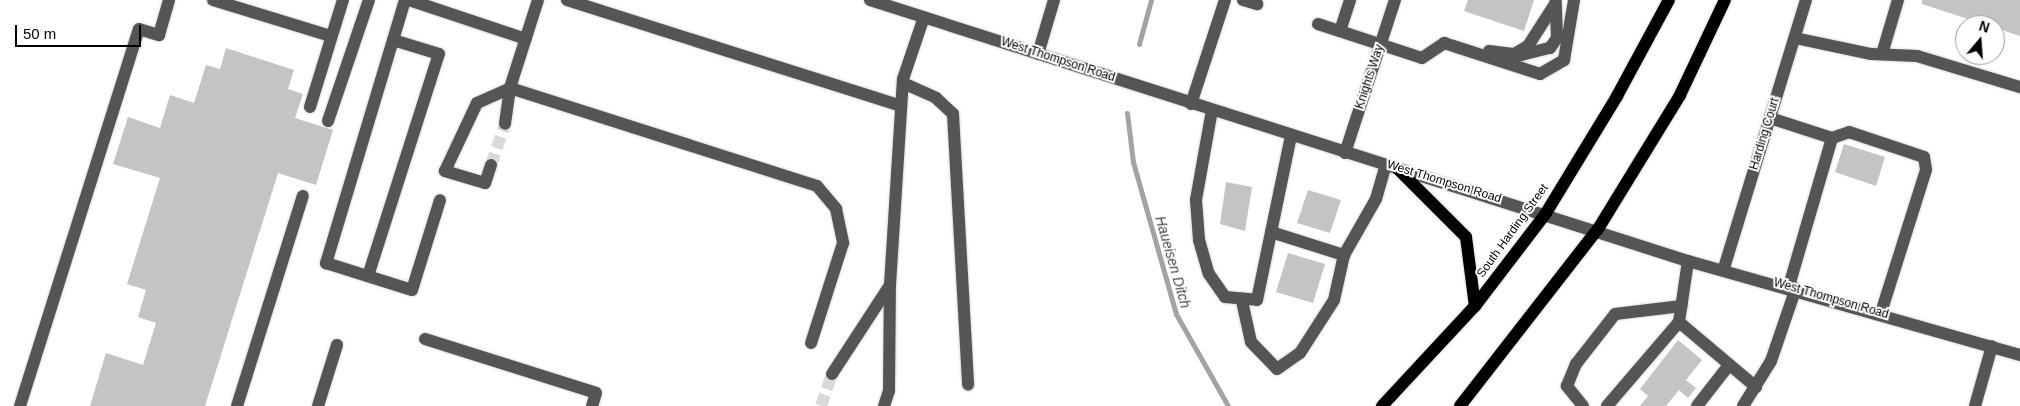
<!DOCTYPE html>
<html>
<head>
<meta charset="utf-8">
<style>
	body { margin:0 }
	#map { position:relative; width:2020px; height:406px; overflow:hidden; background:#fff; font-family:Arial,sans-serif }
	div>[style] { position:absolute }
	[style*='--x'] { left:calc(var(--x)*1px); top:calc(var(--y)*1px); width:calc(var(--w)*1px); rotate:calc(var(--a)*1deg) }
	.stream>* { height:5px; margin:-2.5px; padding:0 2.5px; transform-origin:2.5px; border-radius:2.5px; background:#a3a3a3 }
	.building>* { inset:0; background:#c4c4c4 }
	.minor-tunnel>* { height:12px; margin-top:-6px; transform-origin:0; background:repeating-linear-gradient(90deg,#d9d9d9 0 12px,transparent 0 18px) }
	.roads { filter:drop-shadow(0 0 1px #dbdbdb) drop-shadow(0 0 1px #dbdbdb) }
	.minor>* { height:12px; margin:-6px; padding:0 6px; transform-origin:6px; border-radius:6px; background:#555 }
	.major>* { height:12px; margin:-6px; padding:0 6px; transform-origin:6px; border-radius:6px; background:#000 }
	span { translate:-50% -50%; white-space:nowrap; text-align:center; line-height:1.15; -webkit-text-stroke:4px #fff; paint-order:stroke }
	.street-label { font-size:12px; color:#000 }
	.water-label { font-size:14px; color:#444; font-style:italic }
	.north { position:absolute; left:1955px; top:15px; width:50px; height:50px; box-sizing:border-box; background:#fff; border:1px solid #999; border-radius:50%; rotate:18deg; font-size:14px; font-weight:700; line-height:20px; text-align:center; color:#000 }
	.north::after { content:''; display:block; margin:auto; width:18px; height:22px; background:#000; clip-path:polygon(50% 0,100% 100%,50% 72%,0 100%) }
	.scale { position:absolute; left:15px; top:25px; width:126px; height:22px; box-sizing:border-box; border:2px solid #000; border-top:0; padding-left:6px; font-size:15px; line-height:18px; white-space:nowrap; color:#000; -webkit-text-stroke:4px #fff; paint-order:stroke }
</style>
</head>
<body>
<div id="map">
	<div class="stream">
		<i style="--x:1139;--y:44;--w:46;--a:-74.7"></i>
		<i style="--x:1127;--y:113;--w:49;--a:83"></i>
		<i style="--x:1133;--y:162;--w:158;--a:74.2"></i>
		<i style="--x:1176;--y:314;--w:106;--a:60.5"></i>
	</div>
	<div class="building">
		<i style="clip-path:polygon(1468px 0,1534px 0,1524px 31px,1464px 11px)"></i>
		<i style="clip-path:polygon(1922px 0,2020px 0,2020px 36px,1922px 4px)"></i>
		<i style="clip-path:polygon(226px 48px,294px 70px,288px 89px,303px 94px,295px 118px,333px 130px,316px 185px,278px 173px,205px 406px,90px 406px,106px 353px,143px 365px,156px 323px,138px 317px,146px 290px,127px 284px,160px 178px,113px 164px,128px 117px,160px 128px,170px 95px,194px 103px,206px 65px,220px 69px)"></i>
		<i style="clip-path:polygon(1844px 144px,1885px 157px,1876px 186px,1835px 172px)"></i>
		<i style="clip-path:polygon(1226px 182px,1252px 187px,1245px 231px,1220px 224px)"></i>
		<i style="clip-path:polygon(1308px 190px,1341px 200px,1330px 233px,1297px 223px)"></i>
		<i style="clip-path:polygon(1288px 253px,1325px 264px,1313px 303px,1276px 292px)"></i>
		<i style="clip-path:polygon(1678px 340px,1702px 360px,1686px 380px,1696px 388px,1688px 398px,1679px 390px,1666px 406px,1640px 406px,1648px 396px,1640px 389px)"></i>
	</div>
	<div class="minor-tunnel">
		<i style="--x:491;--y:165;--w:43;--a:-71.1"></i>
		<i style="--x:821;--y:406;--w:34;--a:-71"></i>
	</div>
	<div class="roads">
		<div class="minor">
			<i style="--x:213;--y:0;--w:123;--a:17"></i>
			<i style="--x:405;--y:0;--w:275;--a:106.7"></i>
			<i style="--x:326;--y:263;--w:90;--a:17.4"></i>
			<i style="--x:412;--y:290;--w:94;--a:-72.7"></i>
			<i style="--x:409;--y:0;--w:123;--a:18.4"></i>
			<i style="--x:538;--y:0;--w:92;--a:107.7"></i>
			<i style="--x:510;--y:88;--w:322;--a:17.7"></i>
			<i style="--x:817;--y:186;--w:30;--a:50"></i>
			<i style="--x:836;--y:209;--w:35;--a:78"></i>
			<i style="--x:843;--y:243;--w:105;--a:107.7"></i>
			<i style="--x:567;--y:0;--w:350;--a:17.6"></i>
			<i style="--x:870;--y:0;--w:859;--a:17.7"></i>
			<i style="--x:1688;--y:261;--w:345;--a:15.8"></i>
			<i style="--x:1243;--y:0;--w:15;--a:16"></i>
			<i style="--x:1318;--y:24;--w:109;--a:18.1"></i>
			<i style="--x:1422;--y:58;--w:27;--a:-34"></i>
			<i style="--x:1444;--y:43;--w:101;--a:17.9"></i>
			<i style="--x:1540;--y:74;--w:28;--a:-30"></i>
			<i style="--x:1564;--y:60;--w:61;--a:-80.5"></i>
			<i style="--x:1340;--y:31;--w:33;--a:-72"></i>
			<i style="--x:1795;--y:38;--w:78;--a:11.9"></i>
			<i style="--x:1871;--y:54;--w:46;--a:2.5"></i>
			<i style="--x:1917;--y:56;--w:108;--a:16.8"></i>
			<i style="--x:1489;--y:51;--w:32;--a:7"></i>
			<i style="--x:1521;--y:55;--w:30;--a:-14"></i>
			<i style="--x:1550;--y:48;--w:12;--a:-55"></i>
			<i style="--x:1557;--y:38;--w:38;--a:-92"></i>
			<i style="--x:1516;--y:53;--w:14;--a:-30"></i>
			<i style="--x:1528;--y:46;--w:50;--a:-57.3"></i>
			<i style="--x:1038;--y:54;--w:56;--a:-73.5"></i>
			<i style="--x:1882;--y:54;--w:56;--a:-73.5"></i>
			<i style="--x:903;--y:83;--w:36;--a:24"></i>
			<i style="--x:936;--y:98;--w:23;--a:43"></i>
			<i style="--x:953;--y:114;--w:271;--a:86.8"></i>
			<i style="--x:1191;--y:104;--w:109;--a:-71.9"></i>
			<i style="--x:310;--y:107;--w:112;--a:-72.9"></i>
			<i style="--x:1212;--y:110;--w:91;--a:100.1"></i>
			<i style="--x:1196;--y:200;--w:40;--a:85.7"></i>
			<i style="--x:1199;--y:240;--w:35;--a:74"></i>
			<i style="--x:1209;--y:274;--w:28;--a:55"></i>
			<i style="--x:1225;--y:297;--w:32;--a:5"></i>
			<i style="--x:1257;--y:300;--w:167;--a:-78.3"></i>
			<i style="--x:1770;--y:118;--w:65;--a:17.9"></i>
			<i style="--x:1832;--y:138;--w:154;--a:106.2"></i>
			<i style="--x:328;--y:121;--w:128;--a:-71.3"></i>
			<i style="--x:1832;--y:138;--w:18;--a:-19"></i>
			<i style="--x:1849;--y:132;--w:79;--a:18.4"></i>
			<i style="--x:1924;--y:157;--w:13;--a:81"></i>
			<i style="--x:1926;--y:170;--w:150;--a:107.5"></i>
			<i style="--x:1345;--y:153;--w:161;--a:-71.9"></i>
			<i style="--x:491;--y:165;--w:19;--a:108"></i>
			<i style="--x:485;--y:183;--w:42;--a:-163.3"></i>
			<i style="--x:445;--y:171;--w:75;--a:-64.8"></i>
			<i style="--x:477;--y:103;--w:36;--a:-24"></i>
			<i style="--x:510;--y:88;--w:36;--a:98"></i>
			<i style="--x:1271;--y:232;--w:77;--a:17.5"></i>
			<i style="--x:1344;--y:255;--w:64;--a:-60.3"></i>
			<i style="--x:1376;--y:199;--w:36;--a:-74"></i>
			<i style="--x:1688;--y:261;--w:62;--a:98.4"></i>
			<i style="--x:1679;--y:322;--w:101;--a:40.2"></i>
			<i style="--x:1724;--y:268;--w:280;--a:-73"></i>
			<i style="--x:368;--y:276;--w:233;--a:-72.3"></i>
			<i style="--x:439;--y:54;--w:48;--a:-163.1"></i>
			<i style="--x:1242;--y:301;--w:42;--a:77.6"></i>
			<i style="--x:1251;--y:342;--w:37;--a:46"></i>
			<i style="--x:1277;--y:369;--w:28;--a:-35"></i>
			<i style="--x:1300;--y:353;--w:63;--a:-57.3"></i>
			<i style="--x:1334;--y:300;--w:46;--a:-77.5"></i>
			<i style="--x:425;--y:339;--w:179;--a:17.5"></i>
			<i style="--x:596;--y:393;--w:14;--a:107"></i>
			<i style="--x:832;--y:374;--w:106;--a:-56.9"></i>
			<i style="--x:890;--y:285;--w:206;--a:-86.4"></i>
			<i style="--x:903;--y:79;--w:65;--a:-71.3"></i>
			<i style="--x:20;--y:406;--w:395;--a:-72.5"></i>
			<i style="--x:139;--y:29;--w:21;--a:17"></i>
			<i style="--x:159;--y:35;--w:36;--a:-74"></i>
			<i style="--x:237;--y:406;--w:220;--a:-72.6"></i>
			<i style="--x:318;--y:406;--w:64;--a:-72.7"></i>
			<i style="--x:884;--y:406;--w:16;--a:-72"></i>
			<i style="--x:889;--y:391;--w:106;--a:-89.5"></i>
			<i style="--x:1583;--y:406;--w:26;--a:-129"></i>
			<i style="--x:1567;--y:386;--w:24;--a:-68"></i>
			<i style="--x:1576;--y:364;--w:63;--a:-52"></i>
			<i style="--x:1615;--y:314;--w:67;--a:-6.8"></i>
			<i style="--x:1607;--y:406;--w:111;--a:-49.4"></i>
			<i style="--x:1697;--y:406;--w:52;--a:-52"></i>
			<i style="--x:1743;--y:406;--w:53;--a:-58.1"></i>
			<i style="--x:1771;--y:361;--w:77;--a:-71.1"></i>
			<i style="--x:1975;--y:406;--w:62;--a:-74.2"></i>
		</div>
		<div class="major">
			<i style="--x:1396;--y:167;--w:99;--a:45"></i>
			<i style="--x:1466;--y:237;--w:70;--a:82.6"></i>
			<i style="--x:1382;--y:406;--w:137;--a:-47.1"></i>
			<i style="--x:1475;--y:306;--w:117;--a:-52.6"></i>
			<i style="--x:1546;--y:213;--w:137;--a:-58.7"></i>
			<i style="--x:1617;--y:96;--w:109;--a:-61.6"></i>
			<i style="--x:1460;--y:406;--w:224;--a:-52.1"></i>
			<i style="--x:1598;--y:229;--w:157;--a:-58.5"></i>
			<i style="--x:1680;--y:95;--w:105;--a:-64.7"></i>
		</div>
	</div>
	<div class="street-label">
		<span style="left:1058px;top:60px;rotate:18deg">West Thompson Road</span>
		<span style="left:1370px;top:77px;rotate:-72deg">Knights Way</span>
		<span style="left:1765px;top:134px;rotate:-73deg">Harding Court</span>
		<span style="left:1444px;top:182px;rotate:17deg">West Thompson Road</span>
		<span style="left:1513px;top:231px;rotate:-54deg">South Harding Street</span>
		<span style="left:1831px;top:299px;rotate:16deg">West Thompson Road</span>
	</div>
	<div class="water-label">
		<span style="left:1173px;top:262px;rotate:74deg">Haueisen Ditch</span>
	</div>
	<div class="north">N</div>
	<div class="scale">50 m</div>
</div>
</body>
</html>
